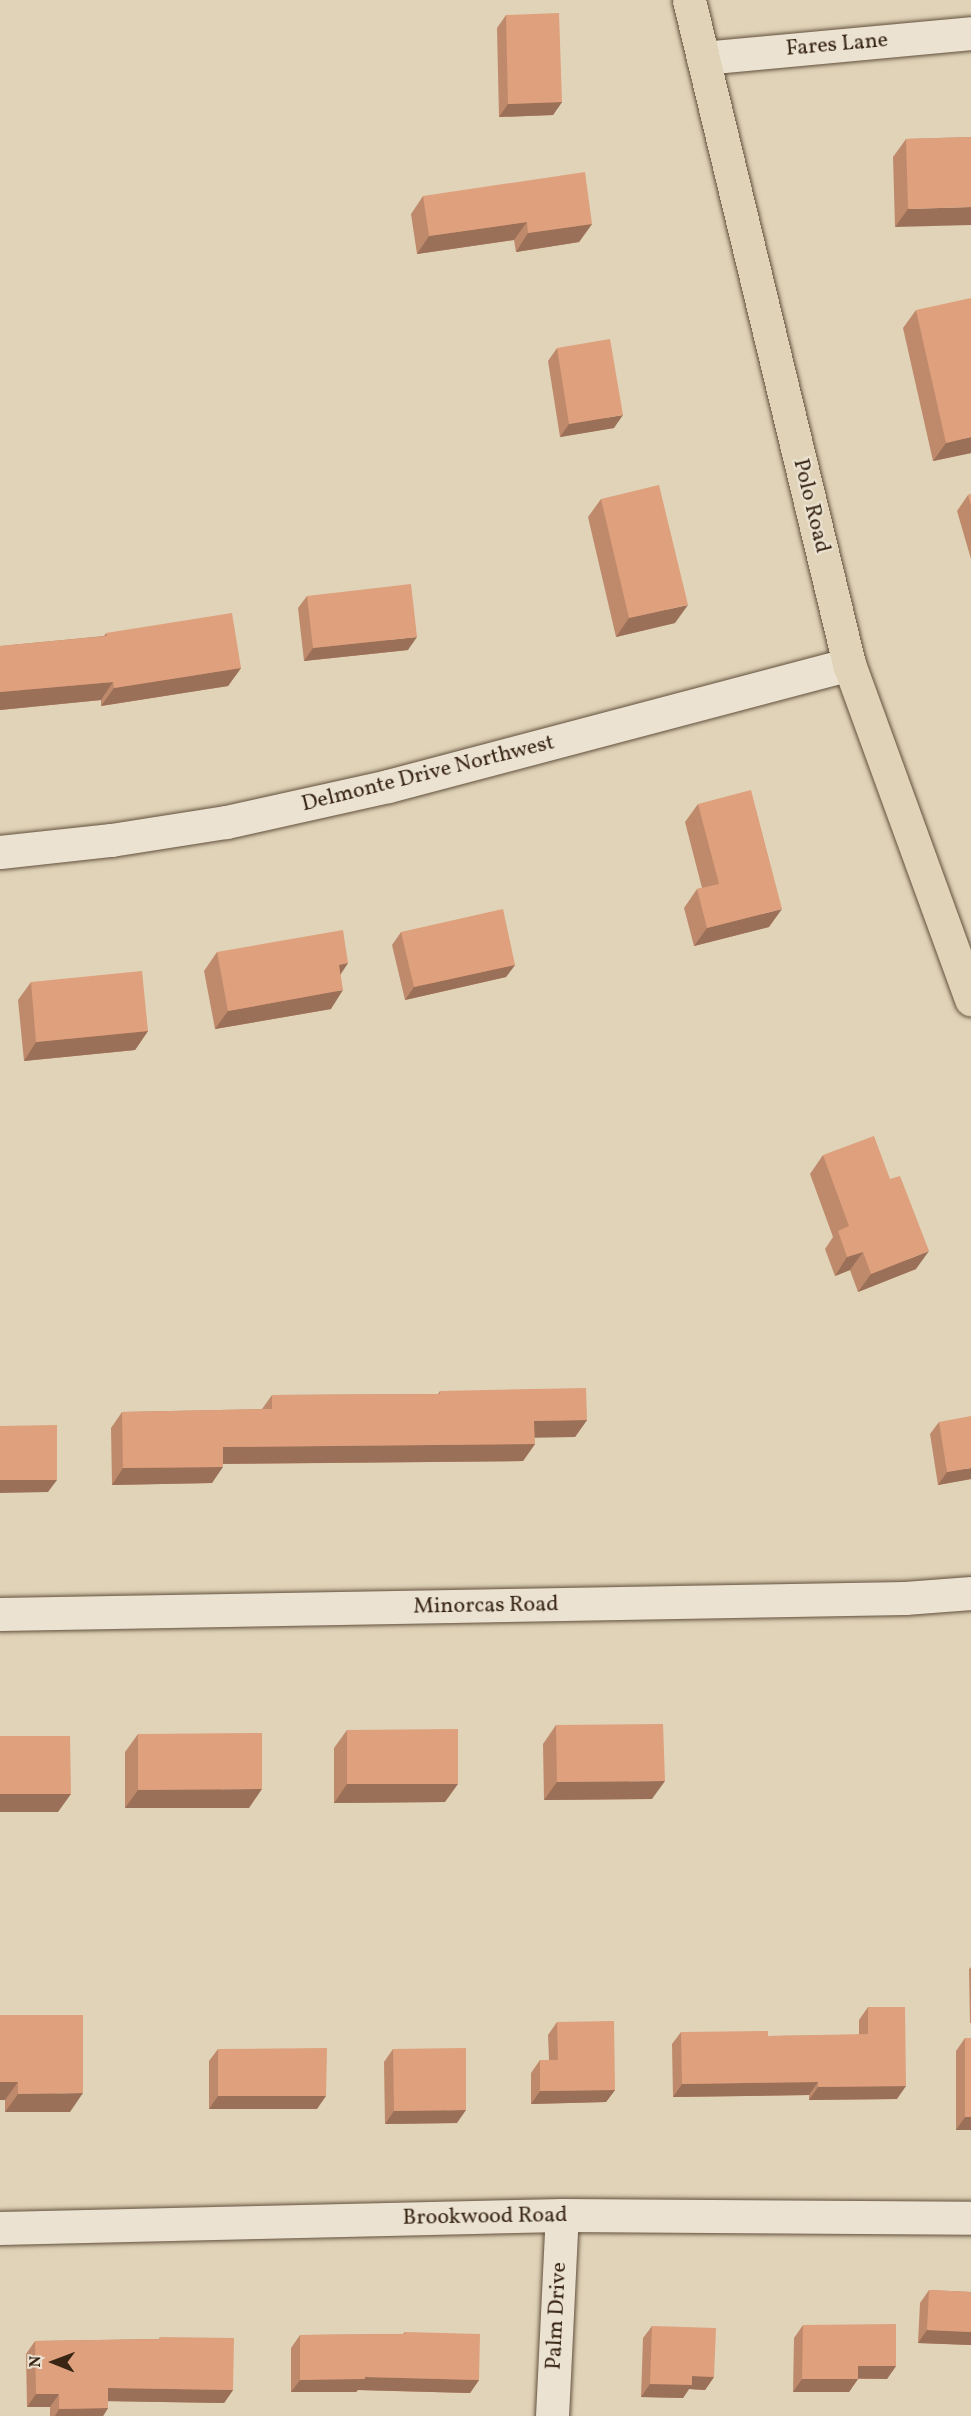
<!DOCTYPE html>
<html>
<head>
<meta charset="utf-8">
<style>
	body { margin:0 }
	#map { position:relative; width:971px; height:2416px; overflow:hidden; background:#e0d3b8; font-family:Vollkorn,serif }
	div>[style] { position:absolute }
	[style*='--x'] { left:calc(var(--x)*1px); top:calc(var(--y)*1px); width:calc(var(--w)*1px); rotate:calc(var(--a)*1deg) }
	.roads { filter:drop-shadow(0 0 2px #62503c) drop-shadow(0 0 2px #62503c) }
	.minor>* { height:33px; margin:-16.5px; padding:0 16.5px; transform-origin:16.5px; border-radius:16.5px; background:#ebe2d1 }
	.major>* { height:33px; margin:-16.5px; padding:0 16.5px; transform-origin:16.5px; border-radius:16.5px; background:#e0d3b8 }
	.wall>* { inset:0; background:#bf8a6c }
	.shaded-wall>* { inset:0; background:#9b7058 }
	.building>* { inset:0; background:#dea07d }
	span { translate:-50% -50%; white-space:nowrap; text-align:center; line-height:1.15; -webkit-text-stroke:4.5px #ebe2d1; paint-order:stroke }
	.street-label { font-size:22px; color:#382513 }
	.north { position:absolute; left:24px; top:2332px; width:60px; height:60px; -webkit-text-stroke:4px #ebe2d1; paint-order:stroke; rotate:271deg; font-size:16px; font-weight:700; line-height:24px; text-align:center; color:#382513 }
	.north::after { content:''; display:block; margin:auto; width:21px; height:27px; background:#382513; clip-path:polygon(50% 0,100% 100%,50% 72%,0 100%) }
</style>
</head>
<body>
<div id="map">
	<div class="roads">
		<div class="minor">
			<i style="--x:703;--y:58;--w:269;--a:-5.3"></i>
			<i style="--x:0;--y:852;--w:112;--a:-6.2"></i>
			<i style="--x:111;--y:840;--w:116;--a:-8.9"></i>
			<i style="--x:226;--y:822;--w:166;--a:-12.5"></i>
			<i style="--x:388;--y:786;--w:477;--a:-14.8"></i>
			<i style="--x:0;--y:1614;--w:905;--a:-1.01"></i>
			<i style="--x:905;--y:1598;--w:66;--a:-4.3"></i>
			<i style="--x:0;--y:2228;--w:562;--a:-1.33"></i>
			<i style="--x:562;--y:2215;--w:409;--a:0.4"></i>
			<i style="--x:552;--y:2416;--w:201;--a:-87.2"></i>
		</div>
		<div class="major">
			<i style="--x:689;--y:0;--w:683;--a:76.45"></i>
			<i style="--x:849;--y:664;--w:357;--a:70"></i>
		</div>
	</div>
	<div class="wall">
		<i style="clip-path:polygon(506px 15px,562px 102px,553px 115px,499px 117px,497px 28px)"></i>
		<i style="clip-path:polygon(971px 137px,895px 227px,893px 157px,906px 139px)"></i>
		<i style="clip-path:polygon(423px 196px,592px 224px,579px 242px,516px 252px,514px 240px,417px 254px,411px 214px)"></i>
		<i style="clip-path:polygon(916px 310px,971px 453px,933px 461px,903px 328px)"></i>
		<i style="clip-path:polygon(557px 348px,614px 428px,560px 437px,548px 361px)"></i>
		<i style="clip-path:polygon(971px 494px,971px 559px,957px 511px,968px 495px)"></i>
		<i style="clip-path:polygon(601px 499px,675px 623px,616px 637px,588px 517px)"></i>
		<i style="clip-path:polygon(307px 596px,408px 650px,304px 661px,298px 608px)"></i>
		<i style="clip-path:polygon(106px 633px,241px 668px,228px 686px,101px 706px,101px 700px,0 710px,0 646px,104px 636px)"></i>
		<i style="clip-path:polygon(698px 804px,769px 927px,694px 946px,684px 908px,697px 889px,702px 888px,685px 822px)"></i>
		<i style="clip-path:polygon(401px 932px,515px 965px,506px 977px,405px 1000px,392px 945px)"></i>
		<i style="clip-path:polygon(217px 952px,348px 963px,341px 974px,331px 1009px,215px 1029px,204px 971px)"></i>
		<i style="clip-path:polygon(31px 982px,148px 1031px,135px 1050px,24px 1061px,18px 1000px)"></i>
		<i style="clip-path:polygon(823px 1155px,916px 1269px,858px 1292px,850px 1270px,835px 1276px,825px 1249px,833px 1237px,810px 1174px)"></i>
		<i style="clip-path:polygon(440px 1391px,587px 1420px,575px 1437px,534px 1437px,535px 1444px,523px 1461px,223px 1464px,212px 1483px,112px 1485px,111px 1428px,122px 1412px,262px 1409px,272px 1395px,438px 1394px)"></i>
		<i style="clip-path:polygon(939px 1422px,971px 1479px,938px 1485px,930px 1434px)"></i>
		<i style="clip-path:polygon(556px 1725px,652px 1799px,544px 1800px,543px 1744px)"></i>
		<i style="clip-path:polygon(347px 1730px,445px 1802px,334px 1803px,334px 1748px)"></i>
		<i style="clip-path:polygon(138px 1734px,249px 1808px,125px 1808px,125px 1752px)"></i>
		<i style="clip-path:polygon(971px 1967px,971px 2023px,970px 2023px,969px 1969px)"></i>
		<i style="clip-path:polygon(868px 2007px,897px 2099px,809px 2100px,809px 2095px,673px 2097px,672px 2044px,681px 2032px,768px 2036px,859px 2035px,859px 2020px)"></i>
		<i style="clip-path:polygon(0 2015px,70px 2112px,5px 2112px,5px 2100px)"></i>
		<i style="clip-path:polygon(557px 2022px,615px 2090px,606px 2102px,531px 2104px,531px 2073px,540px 2060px,549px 2060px,548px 2035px)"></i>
		<i style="clip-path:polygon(965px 2038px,971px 2038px,971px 2130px,956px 2130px,956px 2051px)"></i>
		<i style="clip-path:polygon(218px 2049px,317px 2109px,209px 2109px,209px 2061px)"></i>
		<i style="clip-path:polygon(393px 2049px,457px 2123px,385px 2124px,384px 2062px)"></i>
		<i style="clip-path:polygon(929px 2290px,971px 2292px,971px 2345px,918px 2343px,920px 2303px)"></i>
		<i style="clip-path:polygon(803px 2325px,896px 2366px,887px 2379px,858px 2379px,849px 2392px,793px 2392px,794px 2338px)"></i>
		<i style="clip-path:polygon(652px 2326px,714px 2377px,705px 2390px,689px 2389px,683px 2398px,641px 2397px,643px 2338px)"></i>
		<i style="clip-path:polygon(405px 2332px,479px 2380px,470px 2393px,358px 2390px,356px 2392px,291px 2392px,291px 2348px,300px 2335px,403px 2334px)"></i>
		<i style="clip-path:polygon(160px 2337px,233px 2390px,224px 2403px,108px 2401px,108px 2408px,103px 2416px,50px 2416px,50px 2407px,27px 2407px,26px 2354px,35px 2341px,159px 2339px)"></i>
	</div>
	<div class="shaded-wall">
		<i style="clip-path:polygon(562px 102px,553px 115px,499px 117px,508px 104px)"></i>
		<i style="clip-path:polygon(971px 207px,971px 225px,895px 227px,908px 209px)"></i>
		<i style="clip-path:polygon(527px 222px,514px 240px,417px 254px,429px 236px)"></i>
		<i style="clip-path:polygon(592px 224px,579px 242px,516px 252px,528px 233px)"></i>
		<i style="clip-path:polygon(623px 415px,614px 428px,560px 437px,569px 424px)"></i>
		<i style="clip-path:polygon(971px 437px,971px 453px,933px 461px,946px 443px)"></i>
		<i style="clip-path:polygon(688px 605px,675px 623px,616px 637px,629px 618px)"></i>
		<i style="clip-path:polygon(417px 637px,408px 650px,304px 661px,313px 648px)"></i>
		<i style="clip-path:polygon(241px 668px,228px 686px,101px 706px,114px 688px)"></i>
		<i style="clip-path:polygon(113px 682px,101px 700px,0 710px,0 692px)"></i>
		<i style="clip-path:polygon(782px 909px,769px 927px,694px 946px,707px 928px)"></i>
		<i style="clip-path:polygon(348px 963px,335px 982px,339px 965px)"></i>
		<i style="clip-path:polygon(515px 965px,506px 977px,405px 1000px,414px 987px)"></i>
		<i style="clip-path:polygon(343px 990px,331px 1009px,215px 1029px,228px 1011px)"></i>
		<i style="clip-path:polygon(148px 1031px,135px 1050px,24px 1061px,36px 1042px)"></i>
		<i style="clip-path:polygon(929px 1251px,916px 1269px,858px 1292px,871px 1274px)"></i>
		<i style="clip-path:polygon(863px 1252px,850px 1270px,835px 1276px,847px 1257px)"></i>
		<i style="clip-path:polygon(587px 1420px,575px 1437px,522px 1438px,534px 1421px)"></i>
		<i style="clip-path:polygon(535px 1444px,523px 1461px,211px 1464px,223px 1447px)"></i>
		<i style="clip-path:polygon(223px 1467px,212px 1483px,112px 1485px,123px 1468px)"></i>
		<i style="clip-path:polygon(971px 1468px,971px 1479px,938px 1485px,947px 1472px)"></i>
		<i style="clip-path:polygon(0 1480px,57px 1480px,48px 1492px,0 1493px)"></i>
		<i style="clip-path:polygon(665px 1781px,652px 1799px,544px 1800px,557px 1782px)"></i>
		<i style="clip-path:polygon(347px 1784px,458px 1784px,445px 1802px,334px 1803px)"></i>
		<i style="clip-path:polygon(262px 1789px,249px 1808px,125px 1808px,138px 1790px)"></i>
		<i style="clip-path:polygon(0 1794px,71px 1794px,58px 1812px,0 1812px)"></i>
		<i style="clip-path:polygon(0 2082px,18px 2082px,5px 2100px,0 2100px)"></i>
		<i style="clip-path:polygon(818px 2082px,809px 2095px,673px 2097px,682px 2084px)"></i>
		<i style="clip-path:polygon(906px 2086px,897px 2099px,809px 2100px,818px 2087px)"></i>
		<i style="clip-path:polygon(615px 2090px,606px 2102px,531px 2104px,540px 2091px)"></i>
		<i style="clip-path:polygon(83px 2093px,70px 2112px,5px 2112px,18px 2094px)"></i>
		<i style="clip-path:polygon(218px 2096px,326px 2096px,317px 2109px,209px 2109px)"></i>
		<i style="clip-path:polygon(466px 2110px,457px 2123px,385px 2124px,394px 2111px)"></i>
		<i style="clip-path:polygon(965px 2117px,971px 2117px,971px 2130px,956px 2130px)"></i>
		<i style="clip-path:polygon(927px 2330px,971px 2332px,971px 2345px,918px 2343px)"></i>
		<i style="clip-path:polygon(858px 2366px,896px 2366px,887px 2379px,849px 2378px)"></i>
		<i style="clip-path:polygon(692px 2376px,714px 2377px,705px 2390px,689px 2389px,683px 2398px,641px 2397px,650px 2384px)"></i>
		<i style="clip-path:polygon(365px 2377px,479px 2380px,470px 2393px,358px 2390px,356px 2392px,291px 2392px,300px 2380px)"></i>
		<i style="clip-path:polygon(802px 2379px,858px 2379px,849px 2392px,793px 2392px)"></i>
		<i style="clip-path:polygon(108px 2388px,233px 2390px,224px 2403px,99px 2401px)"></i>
		<i style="clip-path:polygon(36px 2394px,59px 2394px,50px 2407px,27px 2407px)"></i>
		<i style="clip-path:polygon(108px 2408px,103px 2416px,55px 2416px,59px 2409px)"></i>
	</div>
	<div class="building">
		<i style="clip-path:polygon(559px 13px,562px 102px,508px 104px,506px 15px)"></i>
		<i style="clip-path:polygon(971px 137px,971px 207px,908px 209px,906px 139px)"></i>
		<i style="clip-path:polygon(585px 172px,592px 224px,528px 233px,527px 222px,429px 236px,423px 196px)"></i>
		<i style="clip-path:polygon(971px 298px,971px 437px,946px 443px,916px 310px)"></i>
		<i style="clip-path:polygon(610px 339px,623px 415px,569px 424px,557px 348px)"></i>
		<i style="clip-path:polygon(659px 485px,688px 605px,629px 618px,601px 499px)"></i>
		<i style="clip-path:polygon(971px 494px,971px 506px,968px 495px)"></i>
		<i style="clip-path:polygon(411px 584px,417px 637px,313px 648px,307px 596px)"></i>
		<i style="clip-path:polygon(232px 613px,241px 668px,114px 688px,113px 682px,0 692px,0 646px,107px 636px,106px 633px)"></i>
		<i style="clip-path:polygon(751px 790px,782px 909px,707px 928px,697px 889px,719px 884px,698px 804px)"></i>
		<i style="clip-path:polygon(503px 909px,515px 965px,414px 987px,401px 932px)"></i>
		<i style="clip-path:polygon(343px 930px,348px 963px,339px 965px,343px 990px,228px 1011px,217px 952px)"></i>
		<i style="clip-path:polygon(142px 971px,148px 1031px,36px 1042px,31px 982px)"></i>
		<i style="clip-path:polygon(874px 1136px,890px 1179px,900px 1176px,929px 1251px,871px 1274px,863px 1252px,847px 1257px,838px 1231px,849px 1226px,823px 1155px)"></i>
		<i style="clip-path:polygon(586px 1388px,587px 1420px,534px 1421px,535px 1444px,223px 1447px,223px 1467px,123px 1468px,122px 1412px,272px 1409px,272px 1395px,440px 1394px,440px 1391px)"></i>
		<i style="clip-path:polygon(971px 1416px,971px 1468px,947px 1472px,939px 1422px)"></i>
		<i style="clip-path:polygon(57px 1425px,57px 1480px,0 1480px,0 1426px)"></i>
		<i style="clip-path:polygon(663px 1724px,665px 1781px,557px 1782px,556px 1725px)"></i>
		<i style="clip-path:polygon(458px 1729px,458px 1784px,347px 1784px,347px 1730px)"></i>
		<i style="clip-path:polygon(262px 1733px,262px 1789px,138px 1790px,138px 1734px)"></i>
		<i style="clip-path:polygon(0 1736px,70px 1736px,71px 1794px,0 1794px)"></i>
		<i style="clip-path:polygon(868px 2007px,905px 2007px,906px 2086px,818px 2087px,818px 2082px,682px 2084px,681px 2032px,768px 2031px,768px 2036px,868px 2034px)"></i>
		<i style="clip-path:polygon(0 2015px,83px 2015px,83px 2093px,18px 2094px,18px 2082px,0 2082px)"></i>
		<i style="clip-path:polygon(614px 2021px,615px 2090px,540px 2091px,540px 2060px,558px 2060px,557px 2022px)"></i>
		<i style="clip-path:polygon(965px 2038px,971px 2038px,971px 2117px,965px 2117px)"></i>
		<i style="clip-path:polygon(327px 2048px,326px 2096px,218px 2096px,218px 2049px)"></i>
		<i style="clip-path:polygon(466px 2048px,466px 2110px,394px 2111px,393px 2049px)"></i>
		<i style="clip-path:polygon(929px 2290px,971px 2292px,971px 2332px,927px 2330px)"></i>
		<i style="clip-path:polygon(896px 2324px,896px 2366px,858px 2366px,858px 2379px,802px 2379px,803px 2325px)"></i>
		<i style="clip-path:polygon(652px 2326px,716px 2328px,714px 2377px,692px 2376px,692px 2385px,650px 2384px)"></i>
		<i style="clip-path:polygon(405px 2332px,480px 2334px,479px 2380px,365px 2377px,365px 2379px,300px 2380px,300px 2335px,405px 2334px)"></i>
		<i style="clip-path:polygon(160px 2337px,234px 2338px,233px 2390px,108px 2388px,108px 2408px,59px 2409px,59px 2394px,36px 2394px,35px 2341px,160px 2339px)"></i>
	</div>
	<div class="street-label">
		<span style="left:837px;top:45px;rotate:-5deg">Fares Lane</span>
		<span style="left:811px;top:506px;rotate:76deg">Polo Road</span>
		<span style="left:428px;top:774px;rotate:-14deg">Delmonte Drive Northwest</span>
		<span style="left:486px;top:1606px;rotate:-1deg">Minorcas Road</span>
		<span style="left:485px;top:2217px;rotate:-1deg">Brookwood Road</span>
		<span style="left:557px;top:2316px;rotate:-87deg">Palm Drive</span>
	</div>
	<div class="north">N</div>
</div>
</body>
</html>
